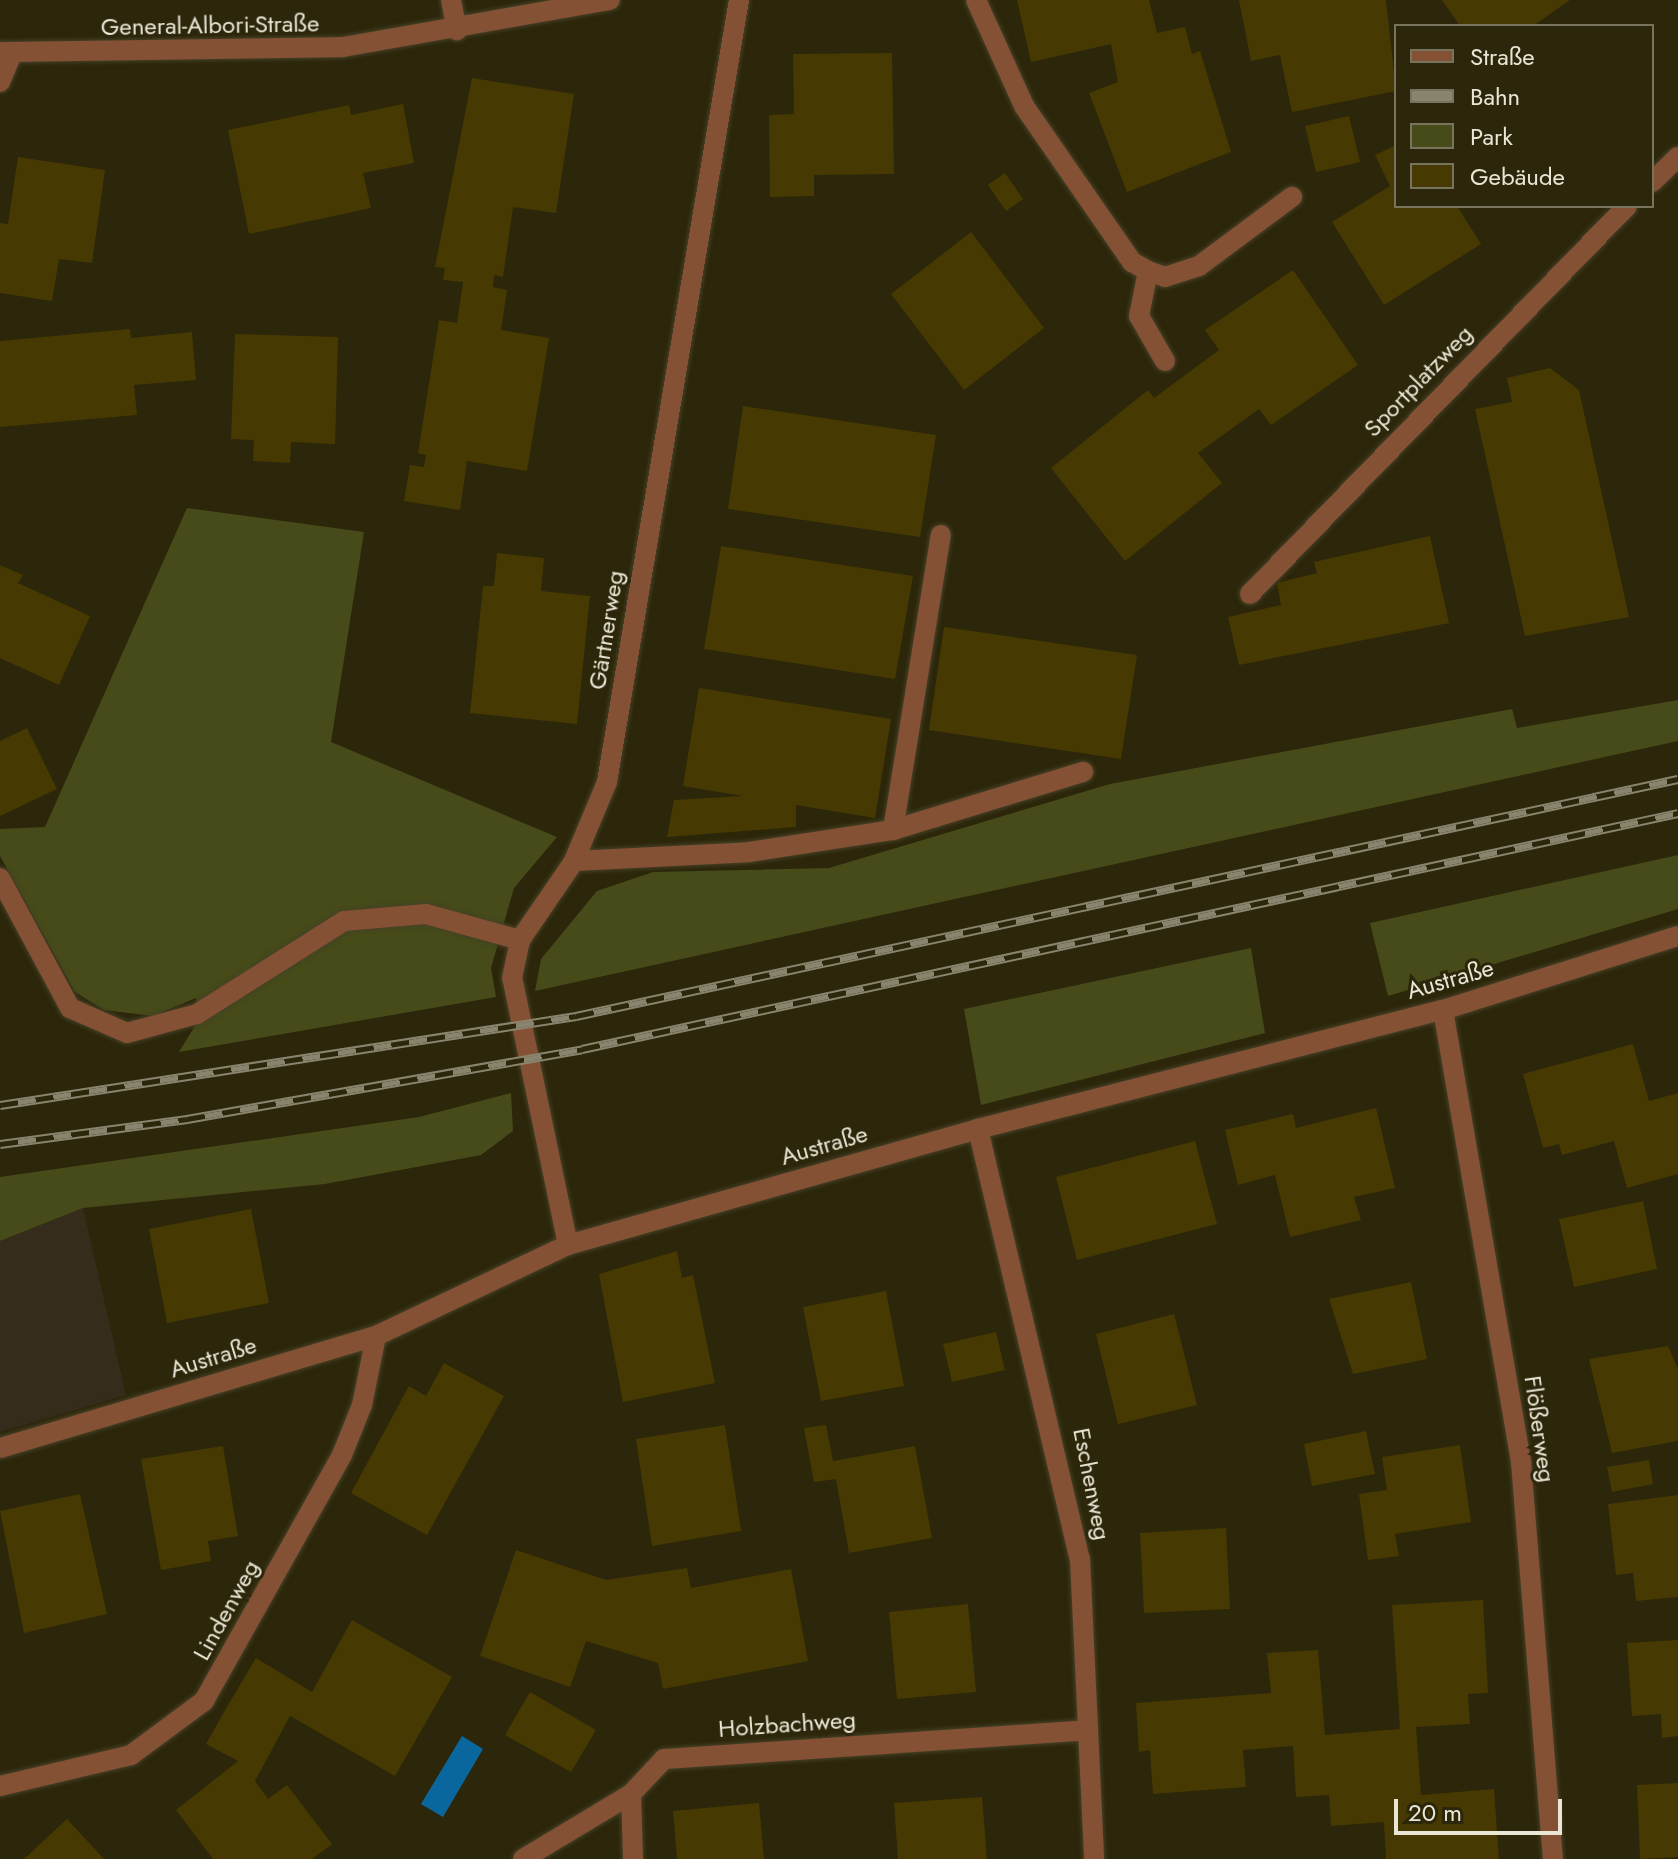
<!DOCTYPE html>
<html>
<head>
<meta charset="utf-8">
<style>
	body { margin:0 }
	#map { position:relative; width:1678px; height:1859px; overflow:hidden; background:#2c260a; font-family:Jost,sans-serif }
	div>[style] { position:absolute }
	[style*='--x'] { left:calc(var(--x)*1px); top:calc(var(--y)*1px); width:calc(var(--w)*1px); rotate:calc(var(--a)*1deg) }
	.industrial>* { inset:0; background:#352c1c }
	.green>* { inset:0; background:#464b19 }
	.water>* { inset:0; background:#0a679e }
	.building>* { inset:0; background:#463a02 }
	.roads { filter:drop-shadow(0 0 2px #464127) drop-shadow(0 0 2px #464127) }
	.minor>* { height:20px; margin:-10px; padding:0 10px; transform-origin:10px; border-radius:10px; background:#845134 }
	.rail>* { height:9px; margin-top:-4.5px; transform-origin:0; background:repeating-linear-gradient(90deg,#2c260a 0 18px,#88846e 0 36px); box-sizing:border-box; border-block:2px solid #88846e }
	span { translate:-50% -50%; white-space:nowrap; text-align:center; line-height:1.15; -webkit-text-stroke:6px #2c260a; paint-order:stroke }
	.street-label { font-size:24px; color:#e9e6d6 }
	.legend { position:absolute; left:1394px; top:24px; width:260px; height:184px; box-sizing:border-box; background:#2c260a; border:2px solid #78735c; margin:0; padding:10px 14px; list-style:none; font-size:24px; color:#e9e6d6 }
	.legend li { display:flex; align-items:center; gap:16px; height:40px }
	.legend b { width:40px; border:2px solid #78735c }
	.scale { position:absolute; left:1394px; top:1799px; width:168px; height:36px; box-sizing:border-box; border:4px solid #e9e6d6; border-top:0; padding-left:10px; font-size:24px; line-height:28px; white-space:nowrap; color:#e9e6d6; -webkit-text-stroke:6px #2c260a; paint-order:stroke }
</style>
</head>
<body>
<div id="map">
	<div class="industrial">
		<i style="clip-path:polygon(83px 1208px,126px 1395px,0 1432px,0 1241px)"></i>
	</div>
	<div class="green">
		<i style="clip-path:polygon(187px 508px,364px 532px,331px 742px,557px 837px,514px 888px,491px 968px,496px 997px,179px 1052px,198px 1021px,196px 998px,153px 1016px,104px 1010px,75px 992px,0 856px,0 829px,45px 827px)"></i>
		<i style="clip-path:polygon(1678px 700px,1678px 741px,535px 991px,541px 959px,597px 891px,653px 872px,829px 868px,1110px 784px,1512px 709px,1517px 728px)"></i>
		<i style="clip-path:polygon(1678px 855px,1678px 909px,1388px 996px,1370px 923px)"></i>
		<i style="clip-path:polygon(1251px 948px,1265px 1033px,981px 1105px,964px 1009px)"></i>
		<i style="clip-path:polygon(511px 1093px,513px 1131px,481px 1155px,325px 1184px,83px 1208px,0 1241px,0 1177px,419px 1117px)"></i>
	</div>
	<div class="water">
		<i style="clip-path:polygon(462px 1736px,483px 1749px,443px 1817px,421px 1804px)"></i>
	</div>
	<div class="building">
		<i style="clip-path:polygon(1017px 0,1149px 0,1157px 33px,1185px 27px,1192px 54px,1200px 51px,1231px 152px,1127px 192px,1089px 93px,1118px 82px,1111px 44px,1031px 62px)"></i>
		<i style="clip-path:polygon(1239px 0,1386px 0,1396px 91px,1292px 112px,1280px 55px,1251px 61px)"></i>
		<i style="clip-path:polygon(1442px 0,1570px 0,1533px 26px,1460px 26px)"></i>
		<i style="clip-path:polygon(892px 53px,894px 174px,814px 175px,814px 196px,770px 197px,769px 115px,794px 114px,793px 54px)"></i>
		<i style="clip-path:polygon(472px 78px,574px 94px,556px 213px,513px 207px,503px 277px,494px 275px,493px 287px,507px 290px,501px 330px,549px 338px,527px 471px,467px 461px,460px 510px,404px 501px,410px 465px,424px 467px,426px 455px,418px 453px,439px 320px,457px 323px,463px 282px,443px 280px,445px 268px,435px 267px)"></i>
		<i style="clip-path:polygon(403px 104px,414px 163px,363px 173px,371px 208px,249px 234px,228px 130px,349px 105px,351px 115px)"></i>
		<i style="clip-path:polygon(1349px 116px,1360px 162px,1316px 172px,1305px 126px)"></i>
		<i style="clip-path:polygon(1396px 145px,1396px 206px,1457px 206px,1481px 244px,1384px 305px,1332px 222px,1390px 186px,1375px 155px)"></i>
		<i style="clip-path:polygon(18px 157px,105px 170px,92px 263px,59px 259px,52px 301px,0 293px,0 223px,8px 224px)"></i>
		<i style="clip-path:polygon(1005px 173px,1023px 199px,1006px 211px,988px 185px)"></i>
		<i style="clip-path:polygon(971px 232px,1044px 328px,964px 390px,891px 294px)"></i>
		<i style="clip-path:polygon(1293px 270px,1358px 365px,1271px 425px,1259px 409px,1198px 453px,1222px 483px,1125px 561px,1051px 468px,1148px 390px,1154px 398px,1219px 350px,1205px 330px)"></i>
		<i style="clip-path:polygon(130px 329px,131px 338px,192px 332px,196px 380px,134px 385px,137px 415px,0 427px,0 341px)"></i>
		<i style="clip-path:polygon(235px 334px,338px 337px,335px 444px,291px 442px,290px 463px,253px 461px,254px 440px,231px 439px)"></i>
		<i style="clip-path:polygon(1550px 368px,1579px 390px,1629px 617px,1525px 636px,1475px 409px,1512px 402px,1507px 378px)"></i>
		<i style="clip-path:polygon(743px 406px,936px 435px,920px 537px,728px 509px)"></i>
		<i style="clip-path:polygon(1430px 536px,1449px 623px,1239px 665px,1228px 617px,1281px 605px,1277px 583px,1317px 573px,1314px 562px)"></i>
		<i style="clip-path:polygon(721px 546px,913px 576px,895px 679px,704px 649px)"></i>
		<i style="clip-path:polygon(497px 553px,544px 558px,541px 591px,590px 596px,577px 724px,470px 713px,483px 586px,494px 586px)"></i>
		<i style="clip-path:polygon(0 565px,23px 575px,18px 583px,90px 616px,59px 685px,0 658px)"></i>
		<i style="clip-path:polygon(944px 627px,1137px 655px,1121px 759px,929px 730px)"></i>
		<i style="clip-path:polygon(699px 688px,891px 719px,875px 818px,796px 805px,796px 827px,667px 837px,674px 800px,743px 796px,683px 786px)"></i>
		<i style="clip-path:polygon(27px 728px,57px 789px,0 816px,0 741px)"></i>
		<i style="clip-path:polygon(1633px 1044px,1649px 1101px,1678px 1093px,1678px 1174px,1627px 1188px,1614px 1141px,1562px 1155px,1559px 1144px,1543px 1148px,1523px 1074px)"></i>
		<i style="clip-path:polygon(1376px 1108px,1395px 1188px,1354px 1197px,1361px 1220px,1290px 1237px,1275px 1175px,1238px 1185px,1225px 1130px,1293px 1114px,1296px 1128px)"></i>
		<i style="clip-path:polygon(1195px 1141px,1217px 1224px,1077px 1260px,1056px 1177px)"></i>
		<i style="clip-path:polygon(1643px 1201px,1657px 1269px,1574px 1287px,1559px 1219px)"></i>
		<i style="clip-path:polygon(251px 1209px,269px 1303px,167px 1323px,149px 1229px)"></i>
		<i style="clip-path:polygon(677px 1251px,682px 1278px,693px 1275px,715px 1383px,623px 1402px,599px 1274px)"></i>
		<i style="clip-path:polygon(1411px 1282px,1427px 1359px,1353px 1374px,1329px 1299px)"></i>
		<i style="clip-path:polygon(886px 1291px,904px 1386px,821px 1401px,803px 1307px)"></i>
		<i style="clip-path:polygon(1174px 1314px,1197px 1405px,1118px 1424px,1096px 1334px)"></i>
		<i style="clip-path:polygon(996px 1332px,1005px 1370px,952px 1382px,943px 1344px)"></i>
		<i style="clip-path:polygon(1668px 1346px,1678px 1369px,1678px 1441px,1612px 1453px,1589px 1359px)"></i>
		<i style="clip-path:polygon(444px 1363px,504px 1396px,427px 1535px,351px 1493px,409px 1386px,426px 1396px)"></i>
		<i style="clip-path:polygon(725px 1425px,741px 1531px,652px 1546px,636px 1439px)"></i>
		<i style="clip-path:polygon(826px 1425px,833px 1461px,915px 1446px,932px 1538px,849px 1553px,836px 1479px,814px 1482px,804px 1428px)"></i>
		<i style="clip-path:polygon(1366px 1431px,1375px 1474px,1312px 1486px,1304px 1444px)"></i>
		<i style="clip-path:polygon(1460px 1445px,1471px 1522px,1395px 1534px,1399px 1556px,1368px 1560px,1359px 1494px,1387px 1490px,1382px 1457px)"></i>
		<i style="clip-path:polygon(223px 1446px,238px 1536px,208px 1541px,211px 1561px,161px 1570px,141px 1459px)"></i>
		<i style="clip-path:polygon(1649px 1460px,1653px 1484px,1612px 1492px,1607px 1467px)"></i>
		<i style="clip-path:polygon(80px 1494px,107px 1614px,24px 1633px,0 1511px)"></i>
		<i style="clip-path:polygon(1678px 1495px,1678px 1597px,1636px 1601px,1633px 1573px,1616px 1575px,1608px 1504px)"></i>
		<i style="clip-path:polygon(1226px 1528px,1230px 1609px,1144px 1613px,1140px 1533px)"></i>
		<i style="clip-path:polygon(516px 1550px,606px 1580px,687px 1568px,691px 1588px,791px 1569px,808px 1661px,663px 1689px,658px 1663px,586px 1641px,570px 1687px,480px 1656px)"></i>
		<i style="clip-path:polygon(1483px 1600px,1488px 1693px,1468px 1694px,1470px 1724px,1416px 1727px,1421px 1795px,1494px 1789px,1499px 1859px,1386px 1859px,1384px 1822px,1331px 1826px,1329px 1795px,1296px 1797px,1293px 1746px,1243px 1750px,1246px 1787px,1153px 1794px,1150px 1750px,1139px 1752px,1136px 1703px,1271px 1693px,1267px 1653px,1318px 1650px,1325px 1735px,1400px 1729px,1392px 1605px)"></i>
		<i style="clip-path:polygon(968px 1604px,976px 1692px,897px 1699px,889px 1612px)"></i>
		<i style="clip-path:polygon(352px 1620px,452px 1677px,395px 1776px,290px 1716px,255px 1781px,268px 1799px,287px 1785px,332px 1844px,312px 1859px,213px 1859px,176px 1810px,238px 1761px,206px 1744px,224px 1712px,256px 1658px,312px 1692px)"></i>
		<i style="clip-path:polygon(1678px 1640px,1678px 1736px,1662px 1738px,1661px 1714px,1632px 1716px,1627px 1643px)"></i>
		<i style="clip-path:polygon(530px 1692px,596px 1730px,571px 1772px,505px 1735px)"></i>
		<i style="clip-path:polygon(1678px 1783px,1678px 1857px,1640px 1859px,1637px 1785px)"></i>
		<i style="clip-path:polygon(982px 1797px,987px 1859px,898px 1859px,894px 1803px)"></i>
		<i style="clip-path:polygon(759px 1803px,764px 1859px,677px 1859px,673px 1811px)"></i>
		<i style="clip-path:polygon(67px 1819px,104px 1859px,24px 1859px)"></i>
	</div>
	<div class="roads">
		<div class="minor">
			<i style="--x:451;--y:0;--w:31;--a:79"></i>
			<i style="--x:976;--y:0;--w:116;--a:65.6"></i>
			<i style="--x:1024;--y:106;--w:190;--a:55.3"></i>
			<i style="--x:1132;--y:262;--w:18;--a:29"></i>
			<i style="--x:1148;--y:271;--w:18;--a:19"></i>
			<i style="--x:1165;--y:277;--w:36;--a:-18"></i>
			<i style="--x:1199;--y:266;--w:116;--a:-36.6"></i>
			<i style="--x:0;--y:52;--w:343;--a:-0.8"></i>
			<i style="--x:343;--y:47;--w:271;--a:-10"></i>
			<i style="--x:0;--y:82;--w:28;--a:-67"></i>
			<i style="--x:1652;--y:182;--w:36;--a:-44"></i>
			<i style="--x:1148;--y:271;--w:46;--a:101.3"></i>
			<i style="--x:1139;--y:316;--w:52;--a:60"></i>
			<i style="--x:1250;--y:594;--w:541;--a:-45.82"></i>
			<i style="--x:893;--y:830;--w:299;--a:-80.8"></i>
			<i style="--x:574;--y:861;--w:175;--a:-2.9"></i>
			<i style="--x:749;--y:852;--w:146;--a:-8.7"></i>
			<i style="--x:893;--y:830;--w:199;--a:-17"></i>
			<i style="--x:0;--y:878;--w:148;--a:61.7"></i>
			<i style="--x:70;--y:1008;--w:62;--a:23.7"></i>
			<i style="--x:127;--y:1033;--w:73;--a:-15.2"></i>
			<i style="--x:197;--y:1014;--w:174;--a:-32.3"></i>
			<i style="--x:344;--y:921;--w:82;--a:-4.9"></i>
			<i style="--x:426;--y:914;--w:98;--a:15.5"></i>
			<i style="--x:1443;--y:1010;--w:459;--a:80.2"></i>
			<i style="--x:1521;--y:1462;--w:398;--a:85.4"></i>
			<i style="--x:978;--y:1129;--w:442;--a:76.7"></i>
			<i style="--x:1080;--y:1559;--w:300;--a:87.3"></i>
			<i style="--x:568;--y:1245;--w:273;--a:-101.8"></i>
			<i style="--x:512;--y:978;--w:39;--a:-78"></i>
			<i style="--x:520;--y:940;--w:96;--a:-55.6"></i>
			<i style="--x:574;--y:861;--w:86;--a:-67.3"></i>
			<i style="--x:607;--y:782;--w:793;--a:-80.42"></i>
			<i style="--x:0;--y:1448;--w:392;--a:-16.6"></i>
			<i style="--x:376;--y:1336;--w:212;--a:-25.4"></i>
			<i style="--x:568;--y:1245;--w:426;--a:-15.8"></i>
			<i style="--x:978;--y:1129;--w:480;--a:-14.4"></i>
			<i style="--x:1443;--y:1010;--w:246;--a:-17.5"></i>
			<i style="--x:0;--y:1786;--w:135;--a:-13.3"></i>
			<i style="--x:131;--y:1755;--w:91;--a:-36.5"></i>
			<i style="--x:204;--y:1701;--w:282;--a:-60.7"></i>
			<i style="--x:342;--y:1455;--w:54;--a:-68.2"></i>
			<i style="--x:362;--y:1405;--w:70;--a:-78.5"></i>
			<i style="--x:631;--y:1794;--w:65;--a:88.2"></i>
			<i style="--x:523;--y:1859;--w:126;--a:-31"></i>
			<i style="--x:631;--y:1794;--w:48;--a:-46.7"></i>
			<i style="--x:664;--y:1759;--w:425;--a:-3.9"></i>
		</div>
	</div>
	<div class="rail">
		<i style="--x:0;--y:1105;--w:583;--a:-8.78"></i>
		<i style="--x:576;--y:1016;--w:1127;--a:-12.14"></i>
		<i style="--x:0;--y:1144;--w:189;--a:-7.6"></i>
		<i style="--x:187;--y:1119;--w:401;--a:-10"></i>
		<i style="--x:582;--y:1049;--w:1121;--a:-12.15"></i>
	</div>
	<div class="street-label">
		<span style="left:210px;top:25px;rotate:-1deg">General-Albori-Straße</span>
		<span style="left:1418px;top:381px;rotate:-46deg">Sportplatzweg</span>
		<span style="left:606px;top:630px;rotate:-81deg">Gärtnerweg</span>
		<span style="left:1450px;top:979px;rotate:-16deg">Austraße</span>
		<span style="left:824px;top:1145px;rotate:-16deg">Austraße</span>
		<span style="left:213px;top:1357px;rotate:-17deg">Austraße</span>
		<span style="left:1540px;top:1429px;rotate:82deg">Flößerweg</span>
		<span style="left:1092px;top:1484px;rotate:79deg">Eschenweg</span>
		<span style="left:226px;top:1610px;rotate:-61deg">Lindenweg</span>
		<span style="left:787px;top:1724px;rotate:-4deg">Holzbachweg</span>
	</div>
	<ul class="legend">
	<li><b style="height:10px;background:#845134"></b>Straße</li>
	<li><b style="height:10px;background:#88846e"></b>Bahn</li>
	<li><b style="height:22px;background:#464b19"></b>Park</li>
	<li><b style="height:22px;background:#463a02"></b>Gebäude</li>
	</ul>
	<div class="scale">20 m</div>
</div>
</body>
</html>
